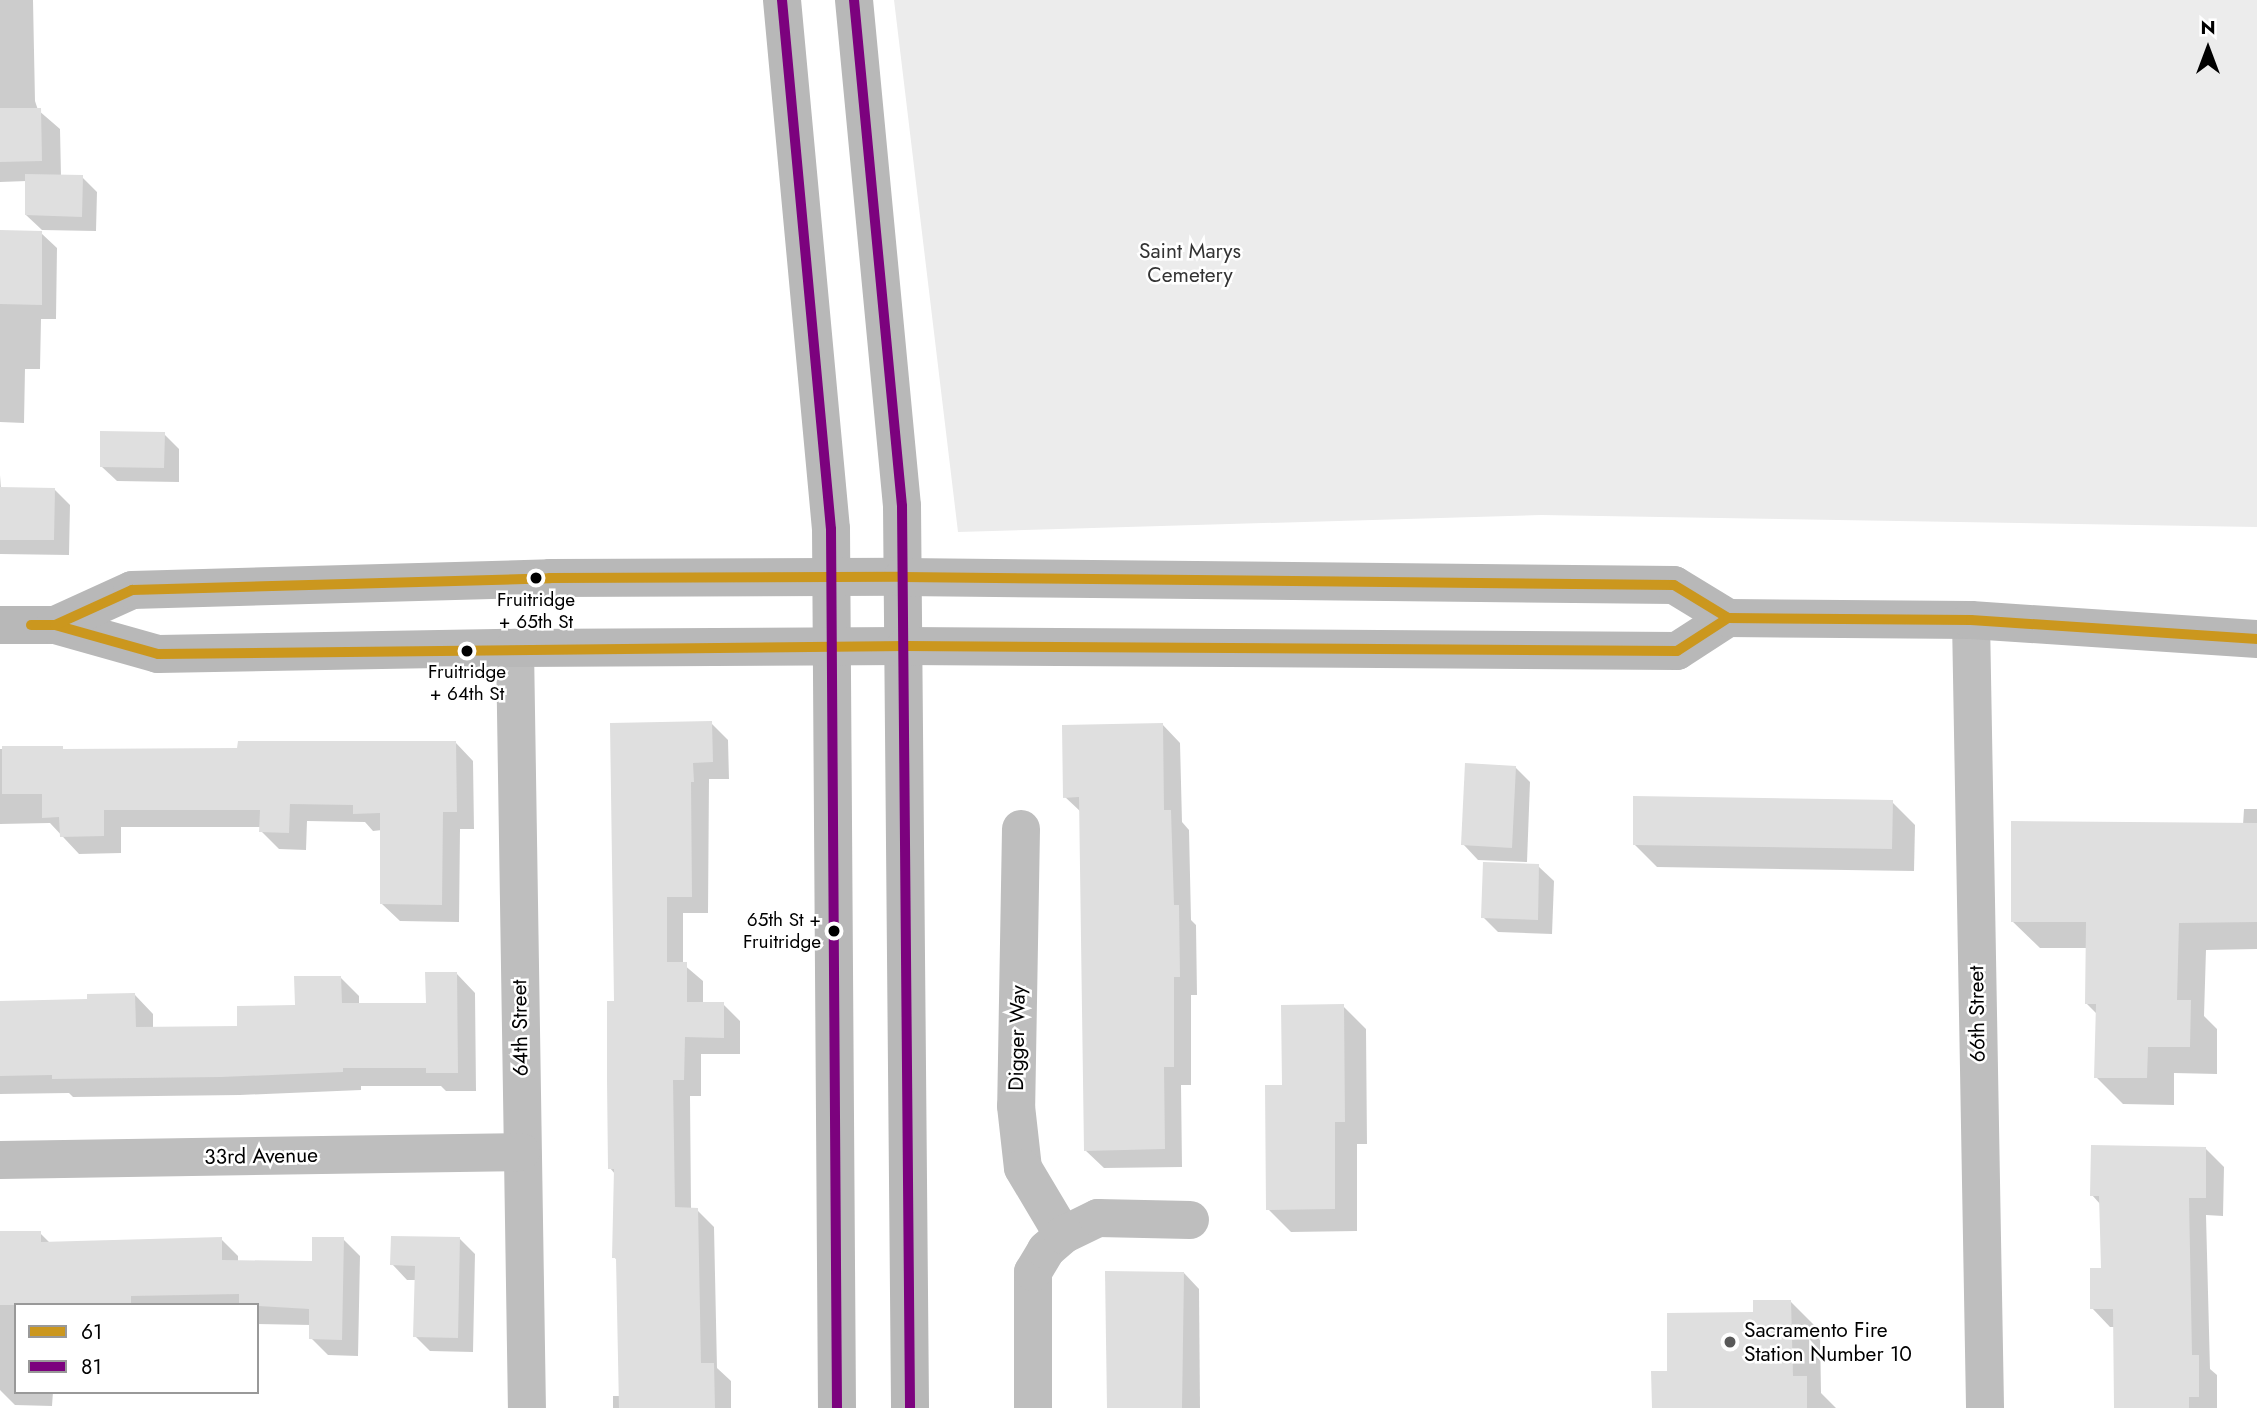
<!DOCTYPE html>
<html>
<head>
<meta charset="utf-8">
<style>
	body { margin:0 }
	#map { position:relative; width:2257px; height:1408px; overflow:hidden; background:#fff; font-family:Jost,sans-serif }
	div>[style] { position:absolute }
	[style*='--x'] { left:calc(var(--x)*1px); top:calc(var(--y)*1px); width:calc(var(--w)*1px); rotate:calc(var(--a)*1deg) }
	.green>* { inset:0; background:#ececec }
	.shadow>* { inset:0; background:#0003 }
	.building>* { inset:0; background:#dfdfdf }
	.street>* { height:38px; margin:-19px; padding:0 19px; transform-origin:19px; border-radius:19px; background:#bebebe }
	.secondary>* { height:38px; margin:-19px; padding:0 19px; transform-origin:19px; border-radius:19px; background:#b8b8b8 }
	.bus-1>* { height:10px; margin:-5px; padding:0 5px; transform-origin:5px; border-radius:5px; background:#cb971e }
	.bus-2>* { height:10px; margin:-5px; padding:0 5px; transform-origin:5px; border-radius:5px; background:#7c027e }
	.dots>* { width:19px; height:19px; translate:-50% -50%; box-sizing:border-box; border:4px solid #fff; border-radius:50% }
	span { translate:-50% -50%; white-space:nowrap; text-align:center; line-height:1.15; -webkit-text-stroke:5px #fff; paint-order:stroke }
	.bus-label { font-size:19px; color:#000 }
	.right { translate:-100% -50%; text-align:right }
	.park-label { font-size:21px; color:#333 }
	.street-label { font-size:21px; color:#000 }
	.poi-label { font-size:21px; color:#000 }
	.left { translate:0 -50%; text-align:left }
	.legend { position:absolute; left:14px; top:1303px; width:245px; height:91px; box-sizing:border-box; background:#fff; border:2px solid #999; margin:0; padding:9px 12px; list-style:none; font-size:21px; color:#000 }
	.legend li { display:flex; align-items:center; gap:14px; height:35px }
	.legend b { width:35px; border:2px solid #999 }
	.north { position:absolute; left:2173px; top:14px; width:70px; height:70px; -webkit-text-stroke:5px #fff; paint-order:stroke; rotate:0deg; font-size:19px; font-weight:700; line-height:28px; text-align:center; color:#000 }
	.north::after { content:''; display:block; margin:auto; width:24px; height:32px; background:#000; clip-path:polygon(50% 0,100% 100%,50% 72%,0 100%) }
</style>
</head>
<body>
<div id="map">
	<div class="green">
		<i style="clip-path:polygon(894px 0,2257px 0,2257px 527px,1541px 515px,958px 532px)"></i>
	</div>
	<div class="shadow">
		<i style="clip-path:polygon(0 0,33px 0,35px 101px,38px 110px,60px 129px,61px 176px,82px 177px,97px 192px,96px 231px,42px 230px,26px 215px,27px 181px,0 182px)"></i>
		<i style="clip-path:polygon(0 232px,41px 233px,57px 248px,56px 319px,41px 319px,40px 369px,25px 369px,24px 423px,0 422px)"></i>
		<i style="clip-path:polygon(164px 434px,179px 449px,179px 482px,117px 481px,101px 466px)"></i>
		<i style="clip-path:polygon(0 475px,1px 489px,54px 489px,70px 505px,69px 555px,0 554px)"></i>
		<i style="clip-path:polygon(711px 723px,728px 740px,729px 779px,709px 779px,708px 913px,683px 913px,683px 964px,703px 981px,703px 1003px,723px 1004px,740px 1021px,740px 1054px,701px 1054px,701px 1096px,690px 1096px,691px 1209px,697px 1210px,714px 1227px,717px 1368px,731px 1381px,731px 1408px,613px 1408px,613px 1396px,620px 1396px,618px 1261px,614px 1257px,615px 1174px,610px 1168px,615px 1003px,612px 725px)"></i>
		<i style="clip-path:polygon(1162px 724px,1180px 743px,1182px 822px,1189px 830px,1191px 920px,1196px 925px,1197px 995px,1191px 995px,1191px 1085px,1181px 1085px,1182px 1167px,1104px 1168px,1085px 1150px,1081px 812px,1065px 797px)"></i>
		<i style="clip-path:polygon(456px 743px,473px 761px,474px 829px,460px 829px,459px 922px,400px 921px,382px 904px,382px 830px,373px 831px,365px 822px,307px 821px,306px 850px,279px 849px,261px 831px,261px 827px,121px 827px,121px 853px,79px 854px,50px 823px,0 824px,0 749px,239px 750px)"></i>
		<i style="clip-path:polygon(1515px 767px,1530px 782px,1527px 862px,1478px 860px,1463px 844px)"></i>
		<i style="clip-path:polygon(1892px 802px,1915px 825px,1914px 871px,1657px 867px,1634px 844px)"></i>
		<i style="clip-path:polygon(2244px 809px,2257px 809px,2257px 949px,2206px 950px,2204px 1016px,2217px 1029px,2217px 1074px,2174px 1073px,2174px 1105px,2123px 1104px,2096px 1077px,2097px 1014px,2086px 1003px,2087px 948px,2040px 948px,2012px 921px,2243px 825px)"></i>
		<i style="clip-path:polygon(1538px 866px,1554px 881px,1552px 934px,1498px 932px,1483px 917px)"></i>
		<i style="clip-path:polygon(457px 974px,475px 993px,476px 1091px,446px 1091px,441px 1086px,361px 1086px,361px 1090px,240px 1095px,73px 1097px,69px 1093px,0 1094px,0 1003px,89px 1001px,135px 995px,153px 1014px,153px 1029px,239px 1028px,297px 1007px,340px 977px,359px 996px,359px 1005px,428px 1005px)"></i>
		<i style="clip-path:polygon(1343px 1006px,1366px 1029px,1367px 1144px,1357px 1144px,1357px 1231px,1291px 1232px,1268px 1209px,1283px 1086px)"></i>
		<i style="clip-path:polygon(2205px 1148px,2224px 1167px,2223px 1216px,2206px 1215px,2210px 1369px,2217px 1375px,2217px 1408px,2116px 1408px,2115px 1327px,2110px 1327px,2092px 1308px,2102px 1270px,2101px 1205px,2092px 1195px)"></i>
		<i style="clip-path:polygon(40px 1233px,51px 1244px,221px 1239px,238px 1256px,238px 1262px,313px 1263px,343px 1239px,360px 1256px,358px 1356px,328px 1355px,311px 1338px,311px 1325px,257px 1324px,257px 1305px,16px 1305px,16px 1392px,53px 1392px,52px 1406px,15px 1405px,0 1390px,0 1234px)"></i>
		<i style="clip-path:polygon(460px 1239px,475px 1254px,473px 1352px,430px 1351px,415px 1336px,416px 1280px,407px 1280px,392px 1264px)"></i>
		<i style="clip-path:polygon(1184px 1273px,1199px 1289px,1200px 1408px,1108px 1408px)"></i>
		<i style="clip-path:polygon(1791px 1302px,1820px 1331px,1821px 1393px,1836px 1408px,1653px 1408px,1669px 1373px,1754px 1314px)"></i>
	</div>
	<div class="building">
		<i style="clip-path:polygon(0 108px,41px 108px,42px 161px,0 162px)"></i>
		<i style="clip-path:polygon(25px 174px,83px 175px,82px 217px,25px 215px)"></i>
		<i style="clip-path:polygon(0 230px,42px 231px,42px 305px,0 304px)"></i>
		<i style="clip-path:polygon(100px 431px,165px 432px,164px 468px,100px 467px)"></i>
		<i style="clip-path:polygon(0 487px,55px 488px,54px 540px,0 540px)"></i>
		<i style="clip-path:polygon(712px 721px,713px 762px,693px 763px,694px 782px,691px 782px,692px 897px,667px 897px,667px 962px,687px 962px,687px 1002px,724px 1002px,724px 1038px,685px 1037px,684px 1080px,673px 1080px,675px 1207px,698px 1208px,701px 1363px,714px 1363px,715px 1408px,619px 1408px,616px 1258px,612px 1258px,614px 1169px,608px 1169px,607px 1080px,607px 1001px,614px 1001px,610px 723px)"></i>
		<i style="clip-path:polygon(1163px 723px,1164px 810px,1171px 810px,1174px 905px,1179px 905px,1180px 977px,1174px 977px,1174px 1067px,1164px 1067px,1165px 1149px,1084px 1151px,1079px 797px,1063px 798px,1062px 725px)"></i>
		<i style="clip-path:polygon(238px 741px,456px 741px,457px 812px,443px 812px,442px 905px,380px 904px,380px 813px,353px 814px,353px 805px,290px 804px,289px 833px,259px 832px,260px 810px,104px 810px,104px 836px,60px 837px,59px 817px,42px 818px,42px 794px,2px 794px,2px 746px,63px 746px,63px 749px,237px 748px)"></i>
		<i style="clip-path:polygon(1465px 763px,1516px 766px,1512px 848px,1461px 845px)"></i>
		<i style="clip-path:polygon(1633px 796px,1893px 800px,1892px 849px,1633px 845px)"></i>
		<i style="clip-path:polygon(2011px 821px,2257px 823px,2257px 922px,2179px 923px,2177px 1000px,2191px 1000px,2190px 1047px,2148px 1047px,2147px 1078px,2094px 1078px,2096px 1004px,2085px 1004px,2086px 922px,2011px 922px)"></i>
		<i style="clip-path:polygon(1483px 862px,1539px 864px,1538px 920px,1481px 918px)"></i>
		<i style="clip-path:polygon(425px 972px,457px 972px,458px 1073px,426px 1073px,426px 1068px,343px 1068px,343px 1072px,221px 1077px,52px 1079px,52px 1075px,0 1076px,0 1001px,87px 999px,87px 994px,135px 993px,136px 1027px,237px 1026px,237px 1006px,295px 1005px,294px 976px,341px 976px,342px 1003px,426px 1003px)"></i>
		<i style="clip-path:polygon(1344px 1004px,1345px 1122px,1335px 1122px,1335px 1209px,1266px 1210px,1265px 1085px,1282px 1085px,1281px 1005px)"></i>
		<i style="clip-path:polygon(2091px 1145px,2206px 1147px,2206px 1198px,2189px 1198px,2192px 1355px,2199px 1355px,2199px 1397px,2189px 1397px,2189px 1408px,2114px 1408px,2113px 1309px,2090px 1309px,2090px 1268px,2101px 1268px,2099px 1196px,2090px 1196px)"></i>
		<i style="clip-path:polygon(0 1231px,41px 1231px,41px 1242px,222px 1237px,222px 1260px,312px 1261px,312px 1237px,344px 1237px,342px 1340px,309px 1339px,309px 1309px,239px 1305px,239px 1294px,131px 1296px,131px 1305px,0 1305px)"></i>
		<i style="clip-path:polygon(391px 1236px,460px 1237px,458px 1338px,413px 1337px,415px 1266px,390px 1265px)"></i>
		<i style="clip-path:polygon(1105px 1271px,1184px 1272px,1182px 1408px,1107px 1408px)"></i>
		<i style="clip-path:polygon(1753px 1300px,1791px 1300px,1793px 1376px,1807px 1376px,1807px 1408px,1652px 1408px,1651px 1371px,1667px 1371px,1667px 1313px,1753px 1312px)"></i>
	</div>
	<div class="street">
		<i style="--x:1971;--y:620;--w:788;--a:88.98"></i>
		<i style="--x:515;--y:648;--w:760;--a:89.1"></i>
		<i style="--x:1021;--y:829;--w:277;--a:91"></i>
		<i style="--x:1016;--y:1106;--w:62;--a:83.6"></i>
		<i style="--x:1023;--y:1168;--w:78;--a:59.2"></i>
		<i style="--x:0;--y:1160;--w:521;--a:-0.88"></i>
		<i style="--x:1033;--y:1408;--w:136;--a:-90"></i>
		<i style="--x:1033;--y:1272;--w:26;--a:-59"></i>
		<i style="--x:1046;--y:1250;--w:23;--a:-41"></i>
		<i style="--x:1063;--y:1235;--w:39;--a:-26"></i>
		<i style="--x:1098;--y:1218;--w:92;--a:1.2"></i>
	</div>
	<div class="secondary">
		<i style="--x:782;--y:0;--w:531;--a:84.71"></i>
		<i style="--x:831;--y:529;--w:879;--a:89.61"></i>
		<i style="--x:854;--y:0;--w:508;--a:84.58"></i>
		<i style="--x:902;--y:506;--w:902;--a:89.49"></i>
		<i style="--x:0;--y:625;--w:55;--a:0"></i>
		<i style="--x:55;--y:625;--w:107;--a:15.7"></i>
		<i style="--x:158;--y:654;--w:357;--a:-1"></i>
		<i style="--x:515;--y:648;--w:391;--a:-0.3"></i>
		<i style="--x:906;--y:646;--w:771;--a:0.37"></i>
		<i style="--x:1677;--y:651;--w:61;--a:-32.9"></i>
		<i style="--x:55;--y:625;--w:85;--a:-24.4"></i>
		<i style="--x:132;--y:590;--w:418;--a:-1.6"></i>
		<i style="--x:550;--y:578;--w:353;--a:-0.2"></i>
		<i style="--x:903;--y:577;--w:771;--a:0.59"></i>
		<i style="--x:1674;--y:585;--w:63;--a:31.4"></i>
		<i style="--x:1728;--y:618;--w:243;--a:0.5"></i>
		<i style="--x:1971;--y:620;--w:287;--a:3.8"></i>
	</div>
	<div class="bus-1">
		<i style="--x:31;--y:625;--w:24;--a:0"></i>
		<i style="--x:55;--y:625;--w:107;--a:15.7"></i>
		<i style="--x:158;--y:654;--w:748;--a:-0.61"></i>
		<i style="--x:906;--y:646;--w:771;--a:0.37"></i>
		<i style="--x:1677;--y:651;--w:61;--a:-32.9"></i>
		<i style="--x:55;--y:625;--w:85;--a:-24.4"></i>
		<i style="--x:132;--y:590;--w:418;--a:-1.6"></i>
		<i style="--x:550;--y:578;--w:353;--a:-0.2"></i>
		<i style="--x:903;--y:577;--w:771;--a:0.59"></i>
		<i style="--x:1674;--y:585;--w:63;--a:31.4"></i>
		<i style="--x:1728;--y:618;--w:243;--a:0.5"></i>
		<i style="--x:1971;--y:620;--w:287;--a:3.8"></i>
	</div>
	<div class="bus-2">
		<i style="--x:782;--y:0;--w:531;--a:84.71"></i>
		<i style="--x:831;--y:529;--w:879;--a:89.61"></i>
		<i style="--x:854;--y:0;--w:508;--a:84.58"></i>
		<i style="--x:902;--y:506;--w:902;--a:89.49"></i>
	</div>
	<div class="dots">
		<i style="left:536px;top:578px;background:#000"></i>
		<i style="left:467px;top:651px;background:#000"></i>
		<i style="left:834px;top:931px;background:#000"></i>
		<i style="left:1730px;top:1342px;background:#595959"></i>
	</div>
	<div class="bus-label">
		<span style="left:536px;top:611px">Fruitridge<br>+ 65th St</span>
		<span style="left:467px;top:683px">Fruitridge<br>+ 64th St</span>
		<span class="right" style="left:821px;top:931px">65th St +<br>Fruitridge</span>
	</div>
	<div class="park-label">
		<span style="left:1190px;top:263px">Saint Marys<br>Cemetery</span>
	</div>
	<div class="street-label">
		<span style="left:1977px;top:1014px;rotate:-91deg">66th Street</span>
		<span style="left:520px;top:1028px;rotate:-91deg">64th Street</span>
		<span style="left:1017px;top:1038px;rotate:-89deg">Digger Way</span>
		<span style="left:261px;top:1156px;rotate:-1deg">33rd Avenue</span>
	</div>
	<div class="poi-label">
		<span class="left" style="left:1744px;top:1342px">Sacramento Fire<br>Station Number 10</span>
	</div>
	<ul class="legend">
	<li><b style="height:9px;background:#cb971e"></b>61</li>
	<li><b style="height:9px;background:#7c027e"></b>81</li>
	</ul>
	<div class="north">N</div>
</div>
</body>
</html>
